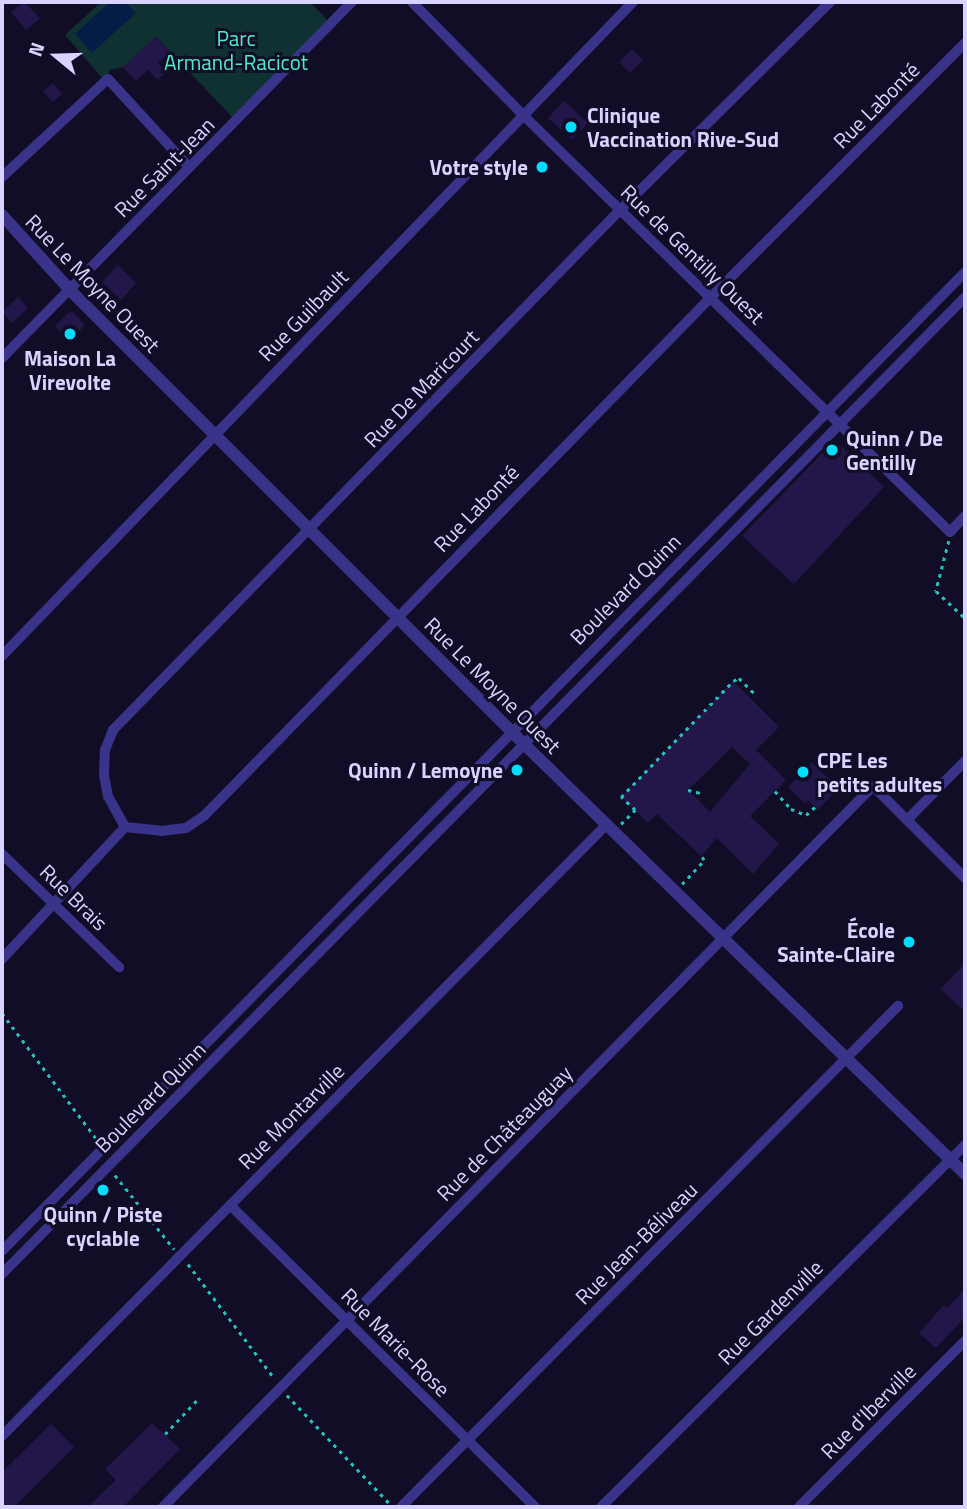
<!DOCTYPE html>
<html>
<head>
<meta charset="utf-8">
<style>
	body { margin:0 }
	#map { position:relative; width:967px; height:1509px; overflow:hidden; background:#120d27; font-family:"Titillium Web",sans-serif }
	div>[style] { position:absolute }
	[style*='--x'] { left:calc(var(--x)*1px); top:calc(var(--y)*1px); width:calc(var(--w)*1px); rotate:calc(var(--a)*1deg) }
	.green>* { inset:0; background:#0f3131 }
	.water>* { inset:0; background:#051c47 }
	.building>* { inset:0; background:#231749 }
	.path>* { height:2.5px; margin-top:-1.25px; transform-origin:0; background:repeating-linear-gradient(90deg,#24c2bc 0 3.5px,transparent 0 8.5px) }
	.minor>* { height:10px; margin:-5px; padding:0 5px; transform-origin:5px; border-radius:5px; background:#39348a }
	.tertiary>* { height:12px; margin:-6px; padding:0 6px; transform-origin:6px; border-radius:6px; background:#39348a }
	.dots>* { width:19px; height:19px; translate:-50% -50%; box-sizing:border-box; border:4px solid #120d27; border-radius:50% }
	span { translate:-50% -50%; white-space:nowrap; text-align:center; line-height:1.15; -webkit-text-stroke:6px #120d27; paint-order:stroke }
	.park-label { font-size:21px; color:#54eac8 }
	.street-label { font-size:21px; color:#d9d3ff }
	.poi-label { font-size:21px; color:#d9d3ff; font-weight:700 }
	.left { translate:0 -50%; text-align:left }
	.right { translate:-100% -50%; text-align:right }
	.frame { position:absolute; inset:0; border:4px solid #d9d3ff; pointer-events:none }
	.north { position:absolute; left:21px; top:21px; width:70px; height:70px; -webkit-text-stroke:5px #120d27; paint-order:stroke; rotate:289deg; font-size:19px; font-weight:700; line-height:28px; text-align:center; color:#d9d3ff }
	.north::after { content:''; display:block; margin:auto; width:24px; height:32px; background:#d9d3ff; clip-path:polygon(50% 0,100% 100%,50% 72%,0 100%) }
</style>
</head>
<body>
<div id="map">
	<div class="green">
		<i style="clip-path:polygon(101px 2px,310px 2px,330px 23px,236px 121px,156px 37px,123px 67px,109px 70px,108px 79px,104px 80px,65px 35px)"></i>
	</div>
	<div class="water">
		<i style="clip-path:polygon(110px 2px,125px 2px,136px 13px,92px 53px,75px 34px)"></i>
	</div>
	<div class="building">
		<i style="clip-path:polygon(24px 2px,40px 18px,26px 30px,11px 12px)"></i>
		<i style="clip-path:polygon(155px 37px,170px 52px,158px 63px,166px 71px,158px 80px,148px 70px,136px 81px,123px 67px)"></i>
		<i style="clip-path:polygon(632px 49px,643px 60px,630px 73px,619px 62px)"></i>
		<i style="clip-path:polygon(53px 83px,62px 94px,53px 102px,43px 91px)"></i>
		<i style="clip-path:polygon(564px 101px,588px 123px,572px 140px,548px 118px)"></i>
		<i style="clip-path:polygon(118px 265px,136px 283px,121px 300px,102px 282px)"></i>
		<i style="clip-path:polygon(18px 297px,28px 308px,12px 323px,2px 312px)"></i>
		<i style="clip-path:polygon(73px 312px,85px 325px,70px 341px,55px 326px,68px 313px)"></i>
		<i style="clip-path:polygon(835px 440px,884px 487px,794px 584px,742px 536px)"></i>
		<i style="clip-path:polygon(evenodd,733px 681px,779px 727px,756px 750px,786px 780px,750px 816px,779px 844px,753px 874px,717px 838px,701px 856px,657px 814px,648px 823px,621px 797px,733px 681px,732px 747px,750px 764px,710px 812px,688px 790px,732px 747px)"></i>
		<i style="clip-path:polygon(812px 763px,839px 788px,818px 810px,808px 800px,805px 803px,788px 787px)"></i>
		<i style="clip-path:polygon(965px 963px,965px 1012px,941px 989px)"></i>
		<i style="clip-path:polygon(965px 1289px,965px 1317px,936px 1348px,919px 1333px,944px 1305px,947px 1308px)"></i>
		<i style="clip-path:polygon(152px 1423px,180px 1449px,123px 1507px,88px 1507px,116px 1480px,105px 1469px)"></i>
		<i style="clip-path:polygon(51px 1424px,74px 1447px,14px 1507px,2px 1507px,2px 1472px)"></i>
	</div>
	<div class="path">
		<i style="--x:949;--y:541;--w:52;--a:104.6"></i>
		<i style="--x:936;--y:591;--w:40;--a:43"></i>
		<i style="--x:839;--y:788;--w:9;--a:-49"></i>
		<i style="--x:688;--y:790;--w:13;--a:13"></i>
		<i style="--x:775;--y:791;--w:24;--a:48"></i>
		<i style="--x:791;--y:809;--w:16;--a:22"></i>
		<i style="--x:806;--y:815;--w:12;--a:-42"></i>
		<i style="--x:621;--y:824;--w:20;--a:-45"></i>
		<i style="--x:635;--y:810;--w:19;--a:-137"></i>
		<i style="--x:621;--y:797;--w:161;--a:-46"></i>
		<i style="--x:733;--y:681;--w:7;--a:-27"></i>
		<i style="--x:739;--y:678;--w:21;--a:45"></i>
		<i style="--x:682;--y:884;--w:33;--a:-47"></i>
		<i style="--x:704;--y:860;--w:5;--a:-127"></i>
		<i style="--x:2;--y:1013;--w:160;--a:53.1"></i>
		<i style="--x:115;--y:1175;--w:95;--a:51.4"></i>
		<i style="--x:188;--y:1264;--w:144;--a:52.9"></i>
		<i style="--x:287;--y:1395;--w:151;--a:46.6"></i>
		<i style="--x:165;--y:1434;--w:48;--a:-46.7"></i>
	</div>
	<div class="minor">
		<i style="--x:412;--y:2;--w:158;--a:45.5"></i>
		<i style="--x:523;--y:115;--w:597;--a:44.32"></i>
		<i style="--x:950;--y:532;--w:22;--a:-47"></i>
		<i style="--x:2;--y:177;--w:144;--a:-42.8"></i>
		<i style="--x:108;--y:79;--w:120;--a:47.4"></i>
		<i style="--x:2;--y:358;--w:499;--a:-45.5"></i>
		<i style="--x:2;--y:656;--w:909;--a:-46.03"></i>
		<i style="--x:907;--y:820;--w:83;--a:-45.5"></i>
		<i style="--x:125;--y:827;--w:36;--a:6"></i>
		<i style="--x:161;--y:831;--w:25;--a:-7"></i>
		<i style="--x:186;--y:828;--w:22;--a:-34"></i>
		<i style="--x:204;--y:816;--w:726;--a:-45.67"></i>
		<i style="--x:711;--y:297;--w:359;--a:-45"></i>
		<i style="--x:125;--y:827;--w:35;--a:-119"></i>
		<i style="--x:108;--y:796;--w:21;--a:-101"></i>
		<i style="--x:104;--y:775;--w:25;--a:-88"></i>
		<i style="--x:105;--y:750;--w:22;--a:-68"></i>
		<i style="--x:113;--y:730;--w:726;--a:-45.73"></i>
		<i style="--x:620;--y:210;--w:296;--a:-44.7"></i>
		<i style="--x:2;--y:854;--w:163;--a:44"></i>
		<i style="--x:2;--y:959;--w:180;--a:-47"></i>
		<i style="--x:230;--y:1205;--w:429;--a:44.7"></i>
		<i style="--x:2;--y:1251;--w:1373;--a:-45.47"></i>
		<i style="--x:2;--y:1274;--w:1372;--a:-45.41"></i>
		<i style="--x:2;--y:1436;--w:861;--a:-45.33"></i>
		<i style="--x:163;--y:1507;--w:1012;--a:-45.44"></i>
		<i style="--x:873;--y:786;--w:130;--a:45"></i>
		<i style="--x:401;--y:1507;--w:706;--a:-45.23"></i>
		<i style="--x:601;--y:1507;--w:513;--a:-44.84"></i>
		<i style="--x:799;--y:1507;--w:235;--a:-45"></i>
	</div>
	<div class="tertiary">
		<i style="--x:2;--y:215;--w:101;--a:47.8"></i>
		<i style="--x:70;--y:290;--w:642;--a:45"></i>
		<i style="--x:524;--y:744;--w:616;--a:44.28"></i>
	</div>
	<div class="dots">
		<i style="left:571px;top:127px;background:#00defe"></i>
		<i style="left:542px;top:167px;background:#00defe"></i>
		<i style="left:70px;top:334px;background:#00defe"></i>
		<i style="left:832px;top:450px;background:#00defe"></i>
		<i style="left:517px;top:770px;background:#00defe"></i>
		<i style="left:803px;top:772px;background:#00defe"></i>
		<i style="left:909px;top:942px;background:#00defe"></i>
		<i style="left:103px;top:1190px;background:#00defe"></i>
	</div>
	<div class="park-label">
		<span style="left:236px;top:50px">Parc<br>Armand-Racicot</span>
	</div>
	<div class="street-label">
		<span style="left:876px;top:105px;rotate:-45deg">Rue Labonté</span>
		<span style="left:164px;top:167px;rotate:-45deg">Rue Saint-Jean</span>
		<span style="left:693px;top:254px;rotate:44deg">Rue de Gentilly Ouest</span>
		<span style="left:93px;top:283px;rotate:46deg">Rue Le Moyne Ouest</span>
		<span style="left:303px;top:315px;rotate:-46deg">Rue Guilbault</span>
		<span style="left:421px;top:388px;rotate:-46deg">Rue De Maricourt</span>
		<span style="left:476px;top:508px;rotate:-46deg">Rue Labonté</span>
		<span style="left:625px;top:589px;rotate:-45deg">Boulevard Quinn</span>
		<span style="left:493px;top:685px;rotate:45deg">Rue Le Moyne Ouest</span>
		<span style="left:74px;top:897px;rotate:44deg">Rue Brais</span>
		<span style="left:150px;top:1097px;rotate:-45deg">Boulevard Quinn</span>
		<span style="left:291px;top:1116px;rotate:-45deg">Rue Montarville</span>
		<span style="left:504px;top:1133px;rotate:-45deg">Rue de Châteauguay</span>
		<span style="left:636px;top:1243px;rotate:-45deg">Rue Jean-Béliveau</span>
		<span style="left:770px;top:1312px;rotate:-45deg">Rue Gardenville</span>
		<span style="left:396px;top:1342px;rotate:45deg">Rue Marie-Rose</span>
		<span style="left:868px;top:1411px;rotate:-45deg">Rue d'Iberville</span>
	</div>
	<div class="poi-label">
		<span class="left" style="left:587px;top:127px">Clinique<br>Vaccination Rive-Sud</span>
		<span class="right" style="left:528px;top:167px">Votre style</span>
		<span style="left:70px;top:370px">Maison La<br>Virevolte</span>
		<span class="left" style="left:846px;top:450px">Quinn / De<br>Gentilly</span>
		<span class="left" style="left:817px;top:772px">CPE Les<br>petits adultes</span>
		<span class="right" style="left:503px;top:770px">Quinn / Lemoyne</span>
		<span class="right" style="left:895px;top:942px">École<br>Sainte-Claire</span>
		<span style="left:103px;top:1226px">Quinn / Piste<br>cyclable</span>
	</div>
	<div class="frame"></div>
	<div class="north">N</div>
</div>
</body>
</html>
